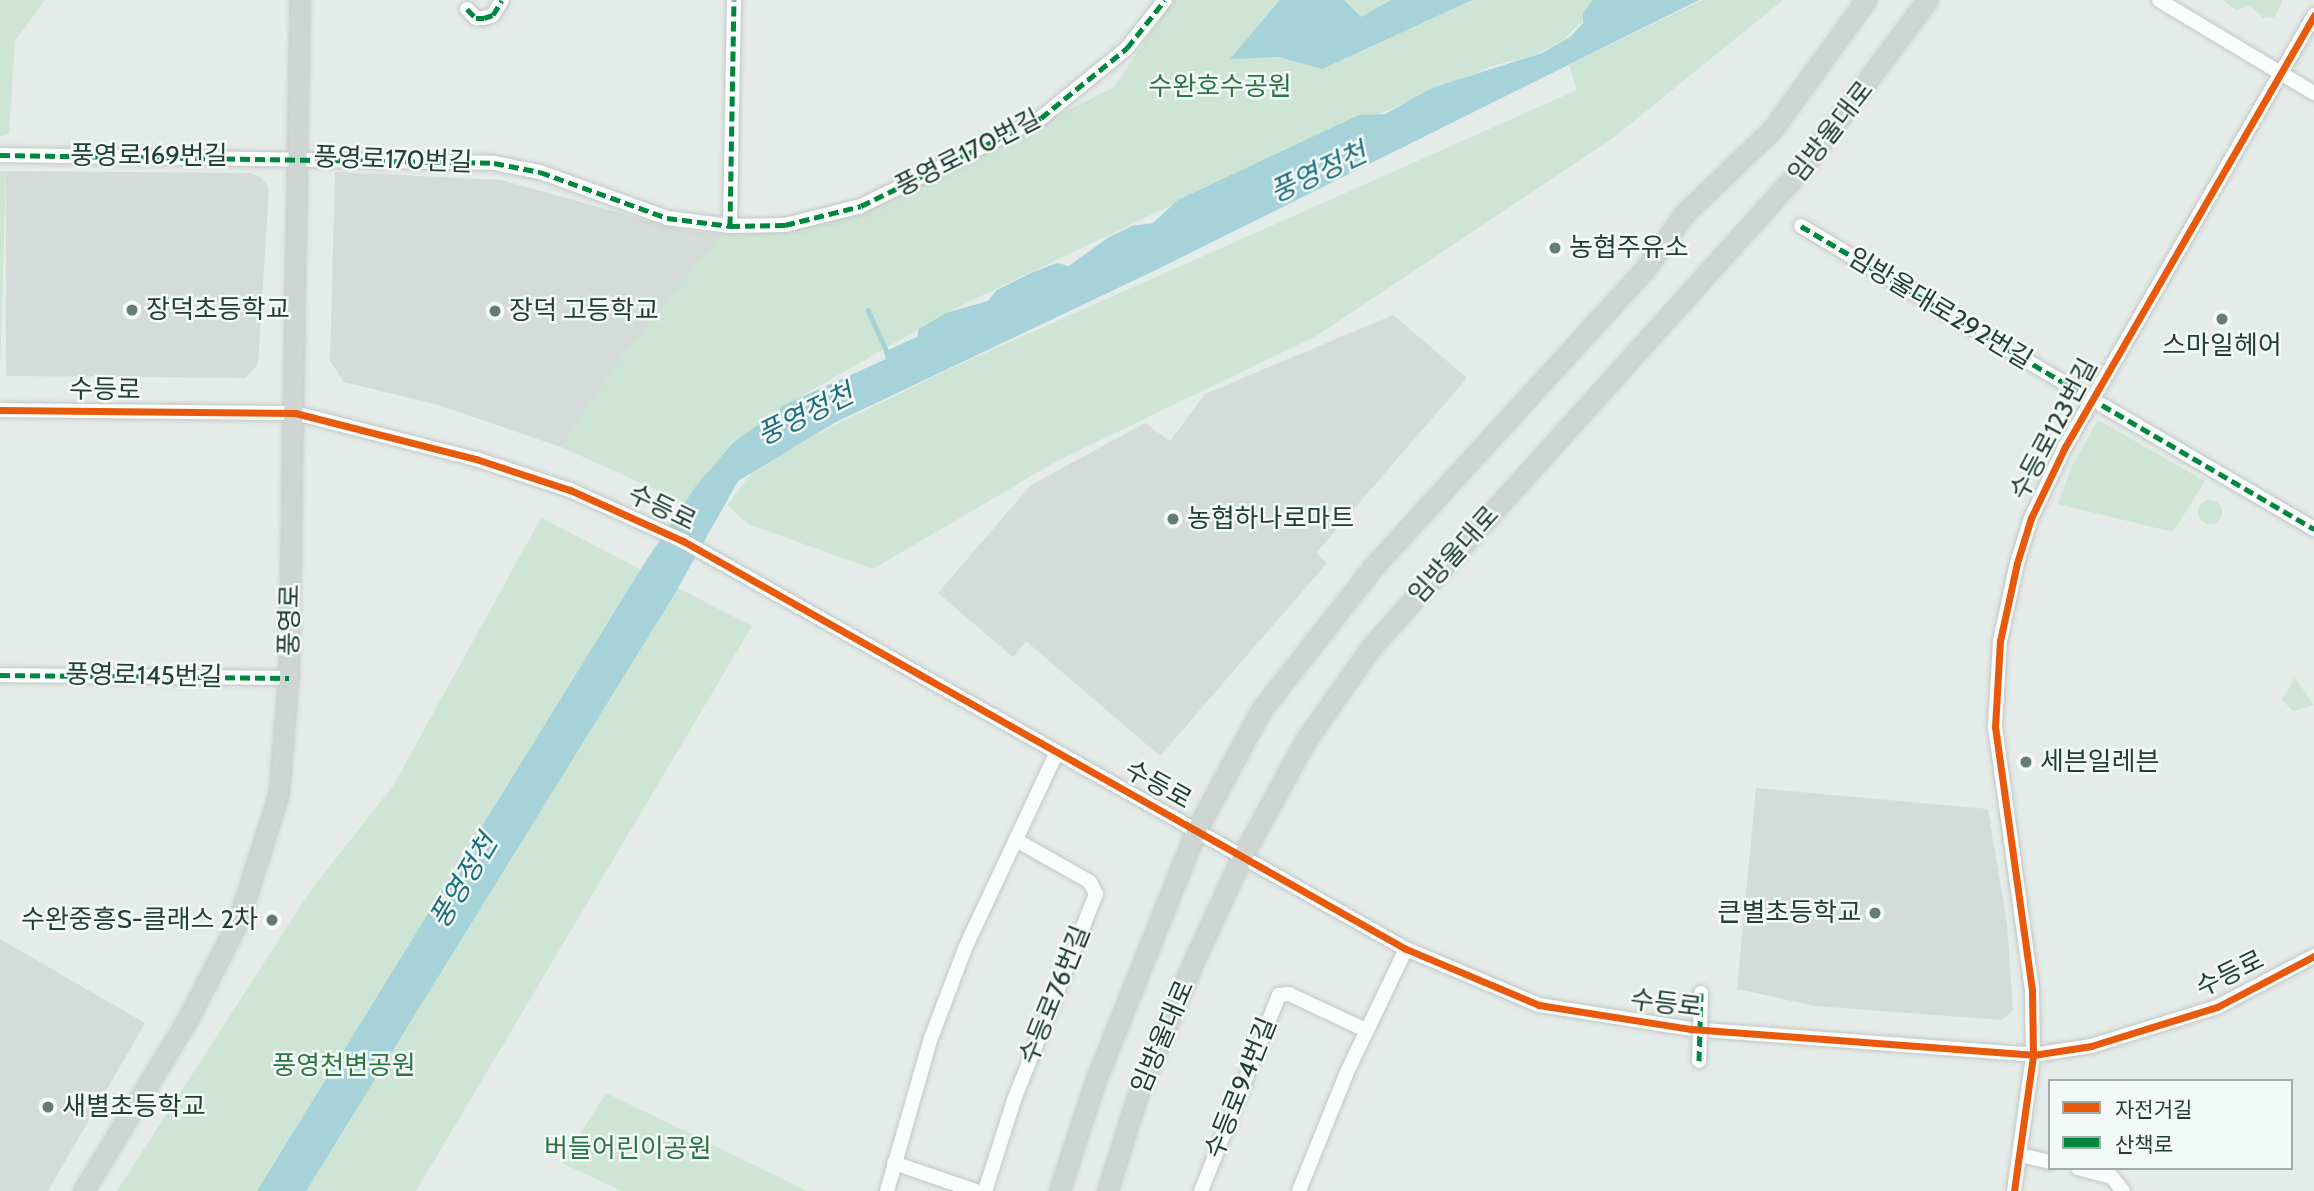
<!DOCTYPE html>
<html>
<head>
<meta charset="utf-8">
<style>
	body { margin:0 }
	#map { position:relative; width:2314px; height:1191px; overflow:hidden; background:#e5ebe8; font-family:Cabin,"Noto Sans KR",sans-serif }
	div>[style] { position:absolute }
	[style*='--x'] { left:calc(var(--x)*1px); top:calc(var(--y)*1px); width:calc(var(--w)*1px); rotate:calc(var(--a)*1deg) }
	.built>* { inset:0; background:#d3dcd8 }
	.green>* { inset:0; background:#cee4d4 }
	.round { border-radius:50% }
	.water>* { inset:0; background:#a5d3d9 }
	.stream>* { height:4.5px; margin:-2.25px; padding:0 2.25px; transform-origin:2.25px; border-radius:2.25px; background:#a5d3d9 }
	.roads { filter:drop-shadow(0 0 2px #c2c8c5) drop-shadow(0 0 2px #c2c8c5) }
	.minor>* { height:14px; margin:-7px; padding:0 7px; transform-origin:7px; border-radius:7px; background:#fbfcfc }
	.major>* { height:18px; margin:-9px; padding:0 9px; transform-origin:9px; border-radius:9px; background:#ced6d4 }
	.bridges { filter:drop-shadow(0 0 2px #c2c8c5) drop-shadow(0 0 2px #c2c8c5) }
	.minor-bridge>* { height:14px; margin:-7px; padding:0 7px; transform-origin:7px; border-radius:7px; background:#fbfcfc }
	.quiet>* { height:5px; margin-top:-2.5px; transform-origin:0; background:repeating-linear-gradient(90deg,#00873e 0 10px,transparent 0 15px) }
	.cycleway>* { height:7px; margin:-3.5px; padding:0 3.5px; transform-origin:3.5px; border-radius:3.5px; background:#e8590c }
	.dots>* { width:19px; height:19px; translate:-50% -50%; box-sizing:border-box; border:4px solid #f3f9f6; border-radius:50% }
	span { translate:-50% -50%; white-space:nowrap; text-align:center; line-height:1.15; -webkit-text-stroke:5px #f3f9f6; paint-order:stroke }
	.park-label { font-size:26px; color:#2c7646 }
	.street-label { font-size:26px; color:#223e36 }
	.poi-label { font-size:26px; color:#223e36 }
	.left { translate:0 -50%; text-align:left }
	.right { translate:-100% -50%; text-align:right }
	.water-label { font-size:28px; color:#1b6e7b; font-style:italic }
	.legend { position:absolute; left:2048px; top:1079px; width:245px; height:91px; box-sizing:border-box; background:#f3f9f6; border:2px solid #9faea9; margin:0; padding:9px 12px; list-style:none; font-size:21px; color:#223e36 }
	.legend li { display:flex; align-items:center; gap:14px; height:35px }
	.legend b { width:35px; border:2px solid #9faea9 }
</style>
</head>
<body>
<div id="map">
	<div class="built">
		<i style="clip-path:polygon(6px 171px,251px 173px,262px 178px,269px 189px,258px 364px,246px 378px,6px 376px)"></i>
		<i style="clip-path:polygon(335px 172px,501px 180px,678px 229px,722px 235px,623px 356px,561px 447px,438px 405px,344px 382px,330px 361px)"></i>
		<i style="clip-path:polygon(1393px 315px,1467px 378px,1316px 553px,1327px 563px,1160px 756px,1026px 641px,1013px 657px,938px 593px,1031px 485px,1145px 423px,1170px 441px,1205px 394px)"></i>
		<i style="clip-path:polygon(1756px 788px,1988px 809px,2007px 924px,2013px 1010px,2002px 1020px,1815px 1006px,1737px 989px)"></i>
		<i style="clip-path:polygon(0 939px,145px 1023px,48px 1191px,0 1191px)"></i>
	</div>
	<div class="green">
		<i style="clip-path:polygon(0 0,45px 0,15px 41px,9px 134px,0 136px)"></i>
		<i style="clip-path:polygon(1173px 0,1604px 0,1561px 42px,1531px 56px,1492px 66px,1226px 179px,958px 307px,798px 398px,685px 503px,561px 447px,623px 356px,722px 235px,855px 216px,1114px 87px)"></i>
		<i style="clip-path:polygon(1702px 0,1783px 0,1613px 138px,1318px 335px,1057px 461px,873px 569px,748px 524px,727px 505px,753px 471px,813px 436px,956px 366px,1577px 90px,1569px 65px)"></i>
		<i style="clip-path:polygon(2223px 0,2282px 0,2282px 3px,2274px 17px,2263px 18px,2250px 6px,2236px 10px)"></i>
		<i style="clip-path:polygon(0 171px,6px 171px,0 373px)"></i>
		<i style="clip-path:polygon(2098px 420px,2205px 481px,2173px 532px,2058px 504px,2072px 466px)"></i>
		<i class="round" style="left:2198px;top:500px;width:24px;height:24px"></i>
		<i style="clip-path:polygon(541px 518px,752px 626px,416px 1191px,117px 1191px,311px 890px,393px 786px)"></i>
		<i style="clip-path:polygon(2295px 678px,2314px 705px,2293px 711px,2282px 700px)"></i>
		<i style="clip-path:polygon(606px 1093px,693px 1135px,807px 1191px,622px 1191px,562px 1163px)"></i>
	</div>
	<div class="water">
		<i style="clip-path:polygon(1280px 0,1344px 0,1361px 17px,1391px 0,1472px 0,1322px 69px,1279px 57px,1230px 59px)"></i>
		<i style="clip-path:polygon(1593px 0,1699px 0,1160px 268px,834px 423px,738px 481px,674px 595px,306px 1191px,257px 1191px,644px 564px,696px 486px,733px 443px,784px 405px,886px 359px,884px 352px,917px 337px,919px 329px,946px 313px,988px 301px,997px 290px,1031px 273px,1057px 263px,1069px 266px,1109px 237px,1132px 226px,1153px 223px,1178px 200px,1359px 115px,1385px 114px,1432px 88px,1542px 53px,1570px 37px,1583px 23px,1583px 13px)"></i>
	</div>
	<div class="stream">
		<i style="--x:868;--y:310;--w:48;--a:65.6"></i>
	</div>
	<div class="roads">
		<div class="minor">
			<i style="--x:2159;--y:0;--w:181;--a:31"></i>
			<i style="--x:467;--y:9;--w:13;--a:45"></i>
			<i style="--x:476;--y:18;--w:8;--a:0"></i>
			<i style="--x:484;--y:18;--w:9;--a:-18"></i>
			<i style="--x:493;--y:15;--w:17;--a:-59"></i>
			<i style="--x:0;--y:155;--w:494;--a:0.9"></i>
			<i style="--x:494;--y:163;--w:47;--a:11.1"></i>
			<i style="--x:540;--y:172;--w:135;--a:19.9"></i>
			<i style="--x:667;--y:218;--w:64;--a:7.2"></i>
			<i style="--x:730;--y:226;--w:55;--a:-1"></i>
			<i style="--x:785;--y:225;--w:78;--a:-14"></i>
			<i style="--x:861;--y:206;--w:200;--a:-26.1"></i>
			<i style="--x:1041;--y:118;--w:111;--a:-39.1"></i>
			<i style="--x:1127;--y:48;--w:61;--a:-51.6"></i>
			<i style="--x:730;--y:226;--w:226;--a:-89"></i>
			<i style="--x:1801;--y:226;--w:322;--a:30.8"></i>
			<i style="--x:2102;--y:405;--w:246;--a:30.3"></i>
			<i style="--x:0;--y:410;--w:295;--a:0.6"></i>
			<i style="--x:295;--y:413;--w:187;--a:14.3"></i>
			<i style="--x:476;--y:459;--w:99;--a:18.3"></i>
			<i style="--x:570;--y:490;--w:124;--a:24.3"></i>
			<i style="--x:683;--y:541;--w:830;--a:29.44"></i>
			<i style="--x:1406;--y:949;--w:144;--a:22.8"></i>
			<i style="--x:1539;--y:1005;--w:154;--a:9"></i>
			<i style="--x:1691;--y:1029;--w:343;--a:4.3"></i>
			<i style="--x:2033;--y:1055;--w:59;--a:-8.8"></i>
			<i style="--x:2091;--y:1046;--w:132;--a:-17.2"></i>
			<i style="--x:2217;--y:1007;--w:110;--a:-27.7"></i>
			<i style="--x:0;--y:675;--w:289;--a:0.6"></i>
			<i style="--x:2020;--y:1155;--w:31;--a:13"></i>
			<i style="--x:894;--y:1163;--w:87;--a:18.9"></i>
			<i style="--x:2078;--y:1168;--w:35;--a:15"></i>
			<i style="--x:2112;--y:1177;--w:18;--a:52"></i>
			<i style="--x:887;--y:1191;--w:159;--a:-74"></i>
			<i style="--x:931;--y:1038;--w:98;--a:-69.2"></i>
			<i style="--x:966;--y:946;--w:214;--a:-64.9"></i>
			<i style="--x:985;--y:1191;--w:96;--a:-72.3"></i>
			<i style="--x:1014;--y:1100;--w:222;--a:-68.3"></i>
			<i style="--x:1096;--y:894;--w:13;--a:-117"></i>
			<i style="--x:1090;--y:882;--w:85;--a:-150.4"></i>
			<i style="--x:1201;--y:1191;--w:211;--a:-68.3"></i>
			<i style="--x:1279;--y:995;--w:10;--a:-6"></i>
			<i style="--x:1289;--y:994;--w:85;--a:25.1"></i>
			<i style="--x:1299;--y:1191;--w:128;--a:-68"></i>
			<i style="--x:1347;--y:1072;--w:136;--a:-64.4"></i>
			<i style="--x:2014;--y:1191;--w:137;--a:-82"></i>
			<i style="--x:2033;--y:1055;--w:65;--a:-90.9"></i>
			<i style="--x:2032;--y:990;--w:266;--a:-98"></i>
			<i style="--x:1995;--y:727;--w:86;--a:-86.7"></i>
			<i style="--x:2000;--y:641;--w:80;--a:-77.7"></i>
			<i style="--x:2017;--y:563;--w:47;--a:-72.7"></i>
			<i style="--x:2031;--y:518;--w:79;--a:-64.4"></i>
			<i style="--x:2065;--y:447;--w:499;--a:-60"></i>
		</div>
		<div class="major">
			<i style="--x:84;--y:1191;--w:200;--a:-58.7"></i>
			<i style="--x:188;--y:1020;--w:111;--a:-62.7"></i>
			<i style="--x:239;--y:921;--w:132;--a:-72.4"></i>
			<i style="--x:279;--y:795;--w:117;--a:-85.1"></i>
			<i style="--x:289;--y:678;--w:678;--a:-89.07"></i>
			<i style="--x:1060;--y:1191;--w:116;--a:-71.9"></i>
			<i style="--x:1096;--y:1081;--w:271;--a:-68.1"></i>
			<i style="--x:1197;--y:830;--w:136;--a:-61.6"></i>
			<i style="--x:1262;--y:710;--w:182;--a:-51.9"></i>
			<i style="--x:1374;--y:567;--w:403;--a:-47.6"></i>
			<i style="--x:1646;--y:269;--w:67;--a:-54.7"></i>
			<i style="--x:1685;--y:214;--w:120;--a:-43.7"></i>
			<i style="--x:1772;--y:131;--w:162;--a:-54.1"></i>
			<i style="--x:1108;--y:1191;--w:96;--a:-72.5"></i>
			<i style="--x:1137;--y:1099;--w:151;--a:-67.4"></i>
			<i style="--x:1195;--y:960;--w:115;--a:-65.2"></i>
			<i style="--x:1243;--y:856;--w:131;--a:-61.3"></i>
			<i style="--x:1306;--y:741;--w:115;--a:-54.9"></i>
			<i style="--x:1372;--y:647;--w:644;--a:-48.02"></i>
			<i style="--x:1803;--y:168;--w:209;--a:-53.3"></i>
		</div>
	</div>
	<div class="bridges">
		<div class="minor-bridge">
			<i style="--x:1699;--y:1061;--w:68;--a:-88.3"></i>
		</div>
	</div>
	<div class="quiet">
		<i style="--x:467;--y:9;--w:13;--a:45"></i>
		<i style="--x:476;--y:18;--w:8;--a:0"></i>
		<i style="--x:484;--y:18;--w:9;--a:-18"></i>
		<i style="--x:493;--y:15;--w:17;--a:-59"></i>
		<i style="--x:0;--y:155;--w:494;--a:0.9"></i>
		<i style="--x:494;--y:163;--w:47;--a:11.1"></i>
		<i style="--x:540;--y:172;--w:135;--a:19.9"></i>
		<i style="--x:667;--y:218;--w:64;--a:7.2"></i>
		<i style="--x:730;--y:226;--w:55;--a:-1"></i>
		<i style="--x:785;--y:225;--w:78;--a:-14"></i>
		<i style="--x:861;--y:206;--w:200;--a:-26.1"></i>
		<i style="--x:1041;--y:118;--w:111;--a:-39.1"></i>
		<i style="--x:1127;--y:48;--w:61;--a:-51.6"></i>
		<i style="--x:730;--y:226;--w:226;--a:-89"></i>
		<i style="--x:1801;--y:226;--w:322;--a:30.8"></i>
		<i style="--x:2102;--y:405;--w:246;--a:30.3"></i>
		<i style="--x:0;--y:675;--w:289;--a:0.6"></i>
		<i style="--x:1699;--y:1061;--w:68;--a:-88.3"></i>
	</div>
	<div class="cycleway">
		<i style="--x:0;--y:410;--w:295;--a:0.6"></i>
		<i style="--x:295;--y:413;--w:187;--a:14.3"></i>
		<i style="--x:476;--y:459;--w:99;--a:18.3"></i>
		<i style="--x:570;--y:490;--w:124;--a:24.3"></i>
		<i style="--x:683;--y:541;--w:830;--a:29.44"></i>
		<i style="--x:1406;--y:949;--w:144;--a:22.8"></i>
		<i style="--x:1539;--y:1005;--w:154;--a:9"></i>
		<i style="--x:1691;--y:1029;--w:343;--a:4.3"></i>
		<i style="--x:2033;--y:1055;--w:59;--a:-8.8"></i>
		<i style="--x:2091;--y:1046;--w:132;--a:-17.2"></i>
		<i style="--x:2217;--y:1007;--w:110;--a:-27.7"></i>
		<i style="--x:2014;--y:1191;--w:137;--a:-82"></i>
		<i style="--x:2033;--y:1055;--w:65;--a:-90.9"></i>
		<i style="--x:2032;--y:990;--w:266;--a:-98"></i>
		<i style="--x:1995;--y:727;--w:86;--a:-86.7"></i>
		<i style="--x:2000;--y:641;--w:80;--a:-77.7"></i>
		<i style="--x:2017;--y:563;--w:47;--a:-72.7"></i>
		<i style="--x:2031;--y:518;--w:79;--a:-64.4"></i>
		<i style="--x:2065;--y:447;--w:499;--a:-60"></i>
	</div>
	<div class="dots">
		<i style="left:1555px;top:248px;background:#667b74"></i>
		<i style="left:132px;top:310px;background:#667b74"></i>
		<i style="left:495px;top:311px;background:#667b74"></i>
		<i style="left:2222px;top:319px;background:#667b74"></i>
		<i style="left:1173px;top:519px;background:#667b74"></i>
		<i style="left:2026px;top:762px;background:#667b74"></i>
		<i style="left:1875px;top:913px;background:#667b74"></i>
		<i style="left:272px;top:920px;background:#667b74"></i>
		<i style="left:48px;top:1107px;background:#667b74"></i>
	</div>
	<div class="park-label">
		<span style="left:1220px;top:87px">수완호수공원</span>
		<span style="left:344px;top:1066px">풍영천변공원</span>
		<span style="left:628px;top:1149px">버들어린이공원</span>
	</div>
	<div class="street-label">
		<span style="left:1831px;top:132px;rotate:-52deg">임방울대로</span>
		<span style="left:968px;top:153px;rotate:-27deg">풍영로170번길</span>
		<span style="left:149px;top:156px">풍영로169번길</span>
		<span style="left:393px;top:160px;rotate:2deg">풍영로170번길</span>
		<span style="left:1940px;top:309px;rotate:31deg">임방울대로292번길</span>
		<span style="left:105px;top:390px;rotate:1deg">수등로</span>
		<span style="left:2054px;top:429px;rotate:-62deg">수등로123번길</span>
		<span style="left:662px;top:508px;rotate:26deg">수등로</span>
		<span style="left:1454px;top:555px;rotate:-48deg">임방울대로</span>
		<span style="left:290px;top:620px;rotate:-89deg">풍영로</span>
		<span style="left:144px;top:676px;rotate:1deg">풍영로145번길</span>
		<span style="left:1158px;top:785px;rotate:29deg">수등로</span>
		<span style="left:2230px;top:974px;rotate:-26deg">수등로</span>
		<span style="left:1055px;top:995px;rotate:-68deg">수등로76번길</span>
		<span style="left:1666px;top:1004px;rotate:7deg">수등로</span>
		<span style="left:1163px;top:1037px;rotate:-67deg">임방울대로</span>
		<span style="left:1241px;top:1088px;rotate:-68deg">수등로94번길</span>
	</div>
	<div class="poi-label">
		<span class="left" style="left:1569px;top:248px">농협주유소</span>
		<span class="left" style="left:146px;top:310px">장덕초등학교</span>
		<span class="left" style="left:509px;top:311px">장덕 고등학교</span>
		<span style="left:2222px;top:346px">스마일헤어</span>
		<span class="left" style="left:1187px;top:519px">농협하나로마트</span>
		<span class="left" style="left:2040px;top:762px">세븐일레븐</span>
		<span class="right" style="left:1861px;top:913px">큰별초등학교</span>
		<span class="right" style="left:258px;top:920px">수완중흥S-클래스 2차</span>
		<span class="left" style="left:62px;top:1107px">새별초등학교</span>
	</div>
	<div class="water-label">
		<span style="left:1318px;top:172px;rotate:-25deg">풍영정천</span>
		<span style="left:805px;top:414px;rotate:-26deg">풍영정천</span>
		<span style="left:463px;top:881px;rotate:-59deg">풍영정천</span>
	</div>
	<ul class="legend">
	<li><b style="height:9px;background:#e8590c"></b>자전거길</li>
	<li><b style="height:9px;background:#00873e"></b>산책로</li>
	</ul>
</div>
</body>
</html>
